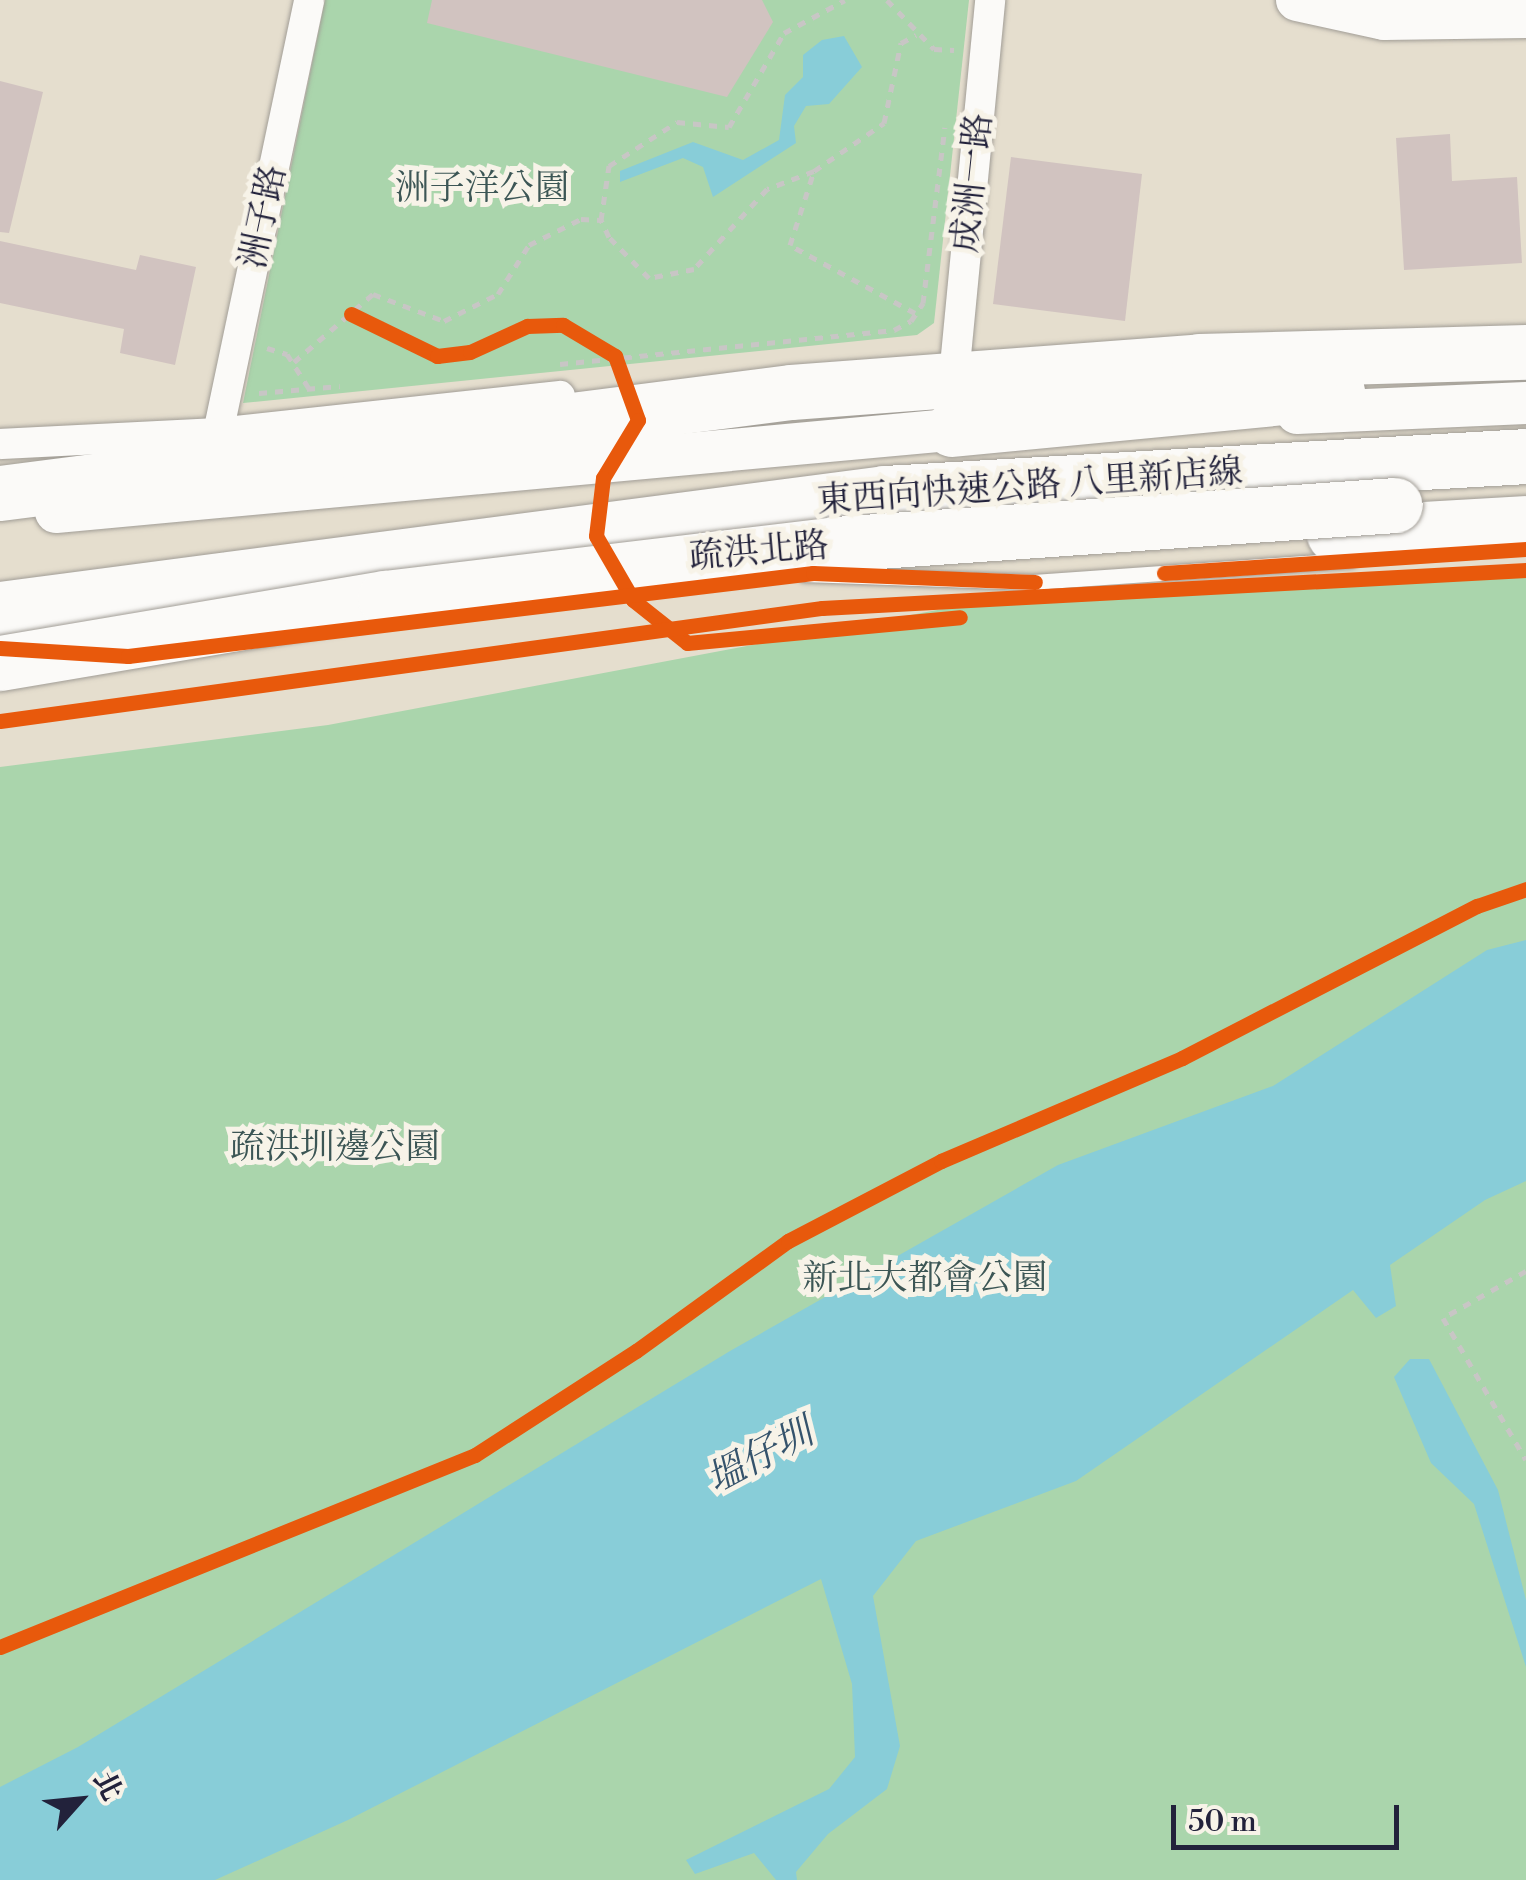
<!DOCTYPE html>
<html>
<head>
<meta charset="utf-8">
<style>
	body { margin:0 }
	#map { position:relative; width:1526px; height:1880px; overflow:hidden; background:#e5dece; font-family:"Libre Bodoni","Noto Serif TC",serif }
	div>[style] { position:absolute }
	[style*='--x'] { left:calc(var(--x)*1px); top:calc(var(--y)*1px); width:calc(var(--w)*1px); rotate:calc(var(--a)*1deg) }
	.green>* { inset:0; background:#aad5ac }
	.water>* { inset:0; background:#88cdd8 }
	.building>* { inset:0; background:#d1c3c0 }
	.path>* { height:5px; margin-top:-2.5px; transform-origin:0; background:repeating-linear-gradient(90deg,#c8c6c5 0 8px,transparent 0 16px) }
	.roads { filter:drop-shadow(0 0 2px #a19d96) drop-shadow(0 0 2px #a19d96) }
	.lane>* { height:15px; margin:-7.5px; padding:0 7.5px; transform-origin:7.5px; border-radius:7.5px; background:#fbfaf8 }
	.street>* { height:30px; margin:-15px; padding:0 15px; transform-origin:15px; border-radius:15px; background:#fbfaf8 }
	.secondary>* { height:42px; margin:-21px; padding:0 21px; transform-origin:21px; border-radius:21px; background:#fbfaf8 }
	.highway>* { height:55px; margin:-27.5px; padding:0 27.5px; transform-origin:27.5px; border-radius:27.5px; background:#fbfaf8 }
	.bridges { filter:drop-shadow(0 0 2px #a19d96) drop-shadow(0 0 2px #a19d96) }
	.highway-bridge>* { height:55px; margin:-27.5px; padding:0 27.5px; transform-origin:27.5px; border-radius:27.5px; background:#fbfaf8 }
	.cycleway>* { height:15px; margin:-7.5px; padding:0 7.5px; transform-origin:7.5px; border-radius:7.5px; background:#e8590c }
	span { translate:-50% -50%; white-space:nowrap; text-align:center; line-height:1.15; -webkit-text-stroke:10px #f7f3e8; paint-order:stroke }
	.street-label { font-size:35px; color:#22223b }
	.park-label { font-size:35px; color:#3c5655 }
	.water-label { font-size:38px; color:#35536c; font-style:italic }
	.north { position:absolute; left:30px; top:1750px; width:100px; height:100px; -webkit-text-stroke:8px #f7f3e8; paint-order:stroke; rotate:63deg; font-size:28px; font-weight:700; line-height:40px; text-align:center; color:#22223b }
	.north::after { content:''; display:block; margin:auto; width:35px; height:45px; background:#22223b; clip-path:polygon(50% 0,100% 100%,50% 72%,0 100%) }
	.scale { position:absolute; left:1171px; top:1805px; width:228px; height:45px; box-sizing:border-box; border:5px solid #22223b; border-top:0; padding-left:12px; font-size:30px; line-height:35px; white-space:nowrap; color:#22223b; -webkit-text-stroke:8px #f7f3e8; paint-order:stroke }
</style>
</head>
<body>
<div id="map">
	<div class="green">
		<i style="clip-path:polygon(325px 0,969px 0,934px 323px,917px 335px,243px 403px)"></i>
		<i style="clip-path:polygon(1526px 571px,1526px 1880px,0 1880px,0 767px,328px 725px,1001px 598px)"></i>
	</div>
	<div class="water">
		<i style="clip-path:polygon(844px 36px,862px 67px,829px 104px,806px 106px,794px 126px,796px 143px,713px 197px,703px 167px,683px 158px,620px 182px,620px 171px,693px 142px,743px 160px,779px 140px,785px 95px,803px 77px,803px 55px,822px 40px)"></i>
		<i style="clip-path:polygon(1526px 940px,1526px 1181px,1485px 1200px,1390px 1265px,1396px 1306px,1376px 1318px,1353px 1290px,1076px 1481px,916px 1541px,873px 1596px,900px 1746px,887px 1789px,828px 1834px,796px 1872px,797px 1880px,776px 1880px,754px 1853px,695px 1874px,686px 1860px,829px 1789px,855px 1757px,852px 1684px,821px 1579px,348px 1820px,215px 1880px,0 1880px,0 1787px,78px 1747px,730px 1351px,1058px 1165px,1273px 1086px,1487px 950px)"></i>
		<i style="clip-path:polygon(1410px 1359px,1429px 1359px,1498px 1490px,1526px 1600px,1526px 1667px,1474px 1504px,1431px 1463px,1394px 1377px)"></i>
	</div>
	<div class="building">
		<i style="clip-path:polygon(432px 0,762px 0,773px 22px,727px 97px,427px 23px)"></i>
		<i style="clip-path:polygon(0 81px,43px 92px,9px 233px,0 232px)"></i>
		<i style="clip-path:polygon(1450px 134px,1452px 181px,1517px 177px,1522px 263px,1404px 270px,1396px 138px)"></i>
		<i style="clip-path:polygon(1011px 157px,1142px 174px,1125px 321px,993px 304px)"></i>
		<i style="clip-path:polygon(0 241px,136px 270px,140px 255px,196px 267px,175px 365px,120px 353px,124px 329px,0 303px)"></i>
	</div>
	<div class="path">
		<i style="--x:887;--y:0;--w:68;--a:46.2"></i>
		<i style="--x:934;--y:49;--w:20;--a:3"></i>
		<i style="--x:814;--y:171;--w:50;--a:159"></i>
		<i style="--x:767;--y:189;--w:108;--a:132.4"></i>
		<i style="--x:694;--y:269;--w:46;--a:168.7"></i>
		<i style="--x:649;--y:278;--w:57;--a:-134.3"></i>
		<i style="--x:609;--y:237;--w:19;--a:-115"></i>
		<i style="--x:601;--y:220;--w:55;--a:-81.6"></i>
		<i style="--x:609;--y:166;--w:81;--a:-32.9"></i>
		<i style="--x:677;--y:122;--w:52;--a:5.5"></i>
		<i style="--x:729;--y:127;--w:109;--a:-59.7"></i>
		<i style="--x:784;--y:33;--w:69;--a:-28.4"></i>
		<i style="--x:915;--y:313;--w:142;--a:-151.5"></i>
		<i style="--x:790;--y:245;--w:78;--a:-72"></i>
		<i style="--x:814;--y:171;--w:85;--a:-34.4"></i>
		<i style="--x:884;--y:123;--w:82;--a:-78"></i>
		<i style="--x:901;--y:43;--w:17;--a:-28"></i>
		<i style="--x:267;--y:348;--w:21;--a:17"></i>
		<i style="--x:287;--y:354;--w:43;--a:57.4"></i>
		<i style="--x:294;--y:362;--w:104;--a:-40.7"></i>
		<i style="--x:373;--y:294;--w:76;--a:20.8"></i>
		<i style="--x:444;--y:321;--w:60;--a:-26.6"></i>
		<i style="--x:498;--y:294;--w:58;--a:-57.7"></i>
		<i style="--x:529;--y:245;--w:58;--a:-26.6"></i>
		<i style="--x:581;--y:219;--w:20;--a:3"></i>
		<i style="--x:560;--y:364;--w:336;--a:-5.8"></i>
		<i style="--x:894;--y:330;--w:19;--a:-28"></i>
		<i style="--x:911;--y:321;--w:22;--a:-56"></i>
		<i style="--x:923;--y:303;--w:177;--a:-82.9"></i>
		<i style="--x:259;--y:393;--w:81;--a:-4.9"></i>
		<i style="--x:1526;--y:1271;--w:95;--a:150.5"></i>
		<i style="--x:1443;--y:1318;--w:164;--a:59.7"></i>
	</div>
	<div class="roads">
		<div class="lane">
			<i style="--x:804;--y:574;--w:229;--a:2"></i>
			<i style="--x:1033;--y:582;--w:318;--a:-4"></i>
		</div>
		<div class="street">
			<i style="--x:955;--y:366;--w:368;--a:-84.5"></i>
			<i style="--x:218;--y:433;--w:442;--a:-78.1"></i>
			<i style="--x:0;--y:444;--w:218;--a:-2.9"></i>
			<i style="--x:218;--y:433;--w:344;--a:-6.2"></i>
		</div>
		<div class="secondary">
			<i style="--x:1297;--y:0;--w:89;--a:12.3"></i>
			<i style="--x:1384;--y:19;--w:142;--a:-0.8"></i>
			<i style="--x:1297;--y:413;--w:229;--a:-2.5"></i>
			<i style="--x:56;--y:512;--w:929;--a:-5.25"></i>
		</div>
		<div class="highway">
			<i style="--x:952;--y:429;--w:387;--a:-5.5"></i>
			<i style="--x:0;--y:493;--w:797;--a:-7.28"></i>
			<i style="--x:791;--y:392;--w:409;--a:-4.3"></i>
			<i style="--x:1199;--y:361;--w:327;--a:-1.6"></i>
			<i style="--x:1334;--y:534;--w:192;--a:-3.3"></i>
			<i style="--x:0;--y:609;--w:893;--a:-7.47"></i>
			<i style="--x:885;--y:493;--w:642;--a:-3.3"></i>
		</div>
	</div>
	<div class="bridges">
		<div class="highway-bridge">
			<i style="--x:0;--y:663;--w:390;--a:-9.6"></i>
			<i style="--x:385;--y:598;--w:453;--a:-6.8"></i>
			<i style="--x:835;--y:544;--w:561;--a:-3.98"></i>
		</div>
	</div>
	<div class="cycleway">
		<i style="--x:351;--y:314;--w:96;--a:26"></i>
		<i style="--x:437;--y:356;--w:33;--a:-7"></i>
		<i style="--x:470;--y:352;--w:63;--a:-24.5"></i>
		<i style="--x:527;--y:326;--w:36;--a:-2"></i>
		<i style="--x:563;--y:325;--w:61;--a:30.8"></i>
		<i style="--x:615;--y:356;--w:68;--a:70.2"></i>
		<i style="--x:638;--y:420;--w:68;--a:121.1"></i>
		<i style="--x:603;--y:478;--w:58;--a:96.9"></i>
		<i style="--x:596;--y:536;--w:74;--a:60"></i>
		<i style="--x:633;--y:600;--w:69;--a:38.5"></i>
		<i style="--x:687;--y:643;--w:274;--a:-5.4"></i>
		<i style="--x:1164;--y:573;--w:363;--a:-3.8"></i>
		<i style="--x:0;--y:648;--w:128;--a:3.6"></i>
		<i style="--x:128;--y:656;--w:690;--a:-6.91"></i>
		<i style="--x:813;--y:573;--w:222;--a:2.3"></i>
		<i style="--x:0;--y:721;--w:830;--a:-7.83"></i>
		<i style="--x:822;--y:608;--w:705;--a:-3.09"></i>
		<i style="--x:0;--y:1647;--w:512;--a:-22.01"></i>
		<i style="--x:475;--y:1455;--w:192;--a:-32.9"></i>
		<i style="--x:636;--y:1351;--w:188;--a:-35.9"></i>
		<i style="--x:788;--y:1241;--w:173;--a:-27.6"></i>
		<i style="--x:941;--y:1161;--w:262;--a:-23.1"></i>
		<i style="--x:1182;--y:1058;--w:332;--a:-27.3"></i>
		<i style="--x:1477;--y:906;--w:52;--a:-19.1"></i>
	</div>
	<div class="street-label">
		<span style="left:973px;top:183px;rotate:-84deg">成洲一路</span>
		<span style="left:264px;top:217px;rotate:-78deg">洲子路</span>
		<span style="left:1030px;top:487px;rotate:-4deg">東西向快速公路 八里新店線</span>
		<span style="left:759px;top:552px;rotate:-5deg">疏洪北路</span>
	</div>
	<div class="park-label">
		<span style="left:482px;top:189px">洲子洋公園</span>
		<span style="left:335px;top:1148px">疏洪圳邊公園</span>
		<span style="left:925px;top:1279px">新北大都會公園</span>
	</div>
	<div class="water-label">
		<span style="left:760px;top:1457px;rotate:-28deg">塭仔圳</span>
	</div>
	<div class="north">北</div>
	<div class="scale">50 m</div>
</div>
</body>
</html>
